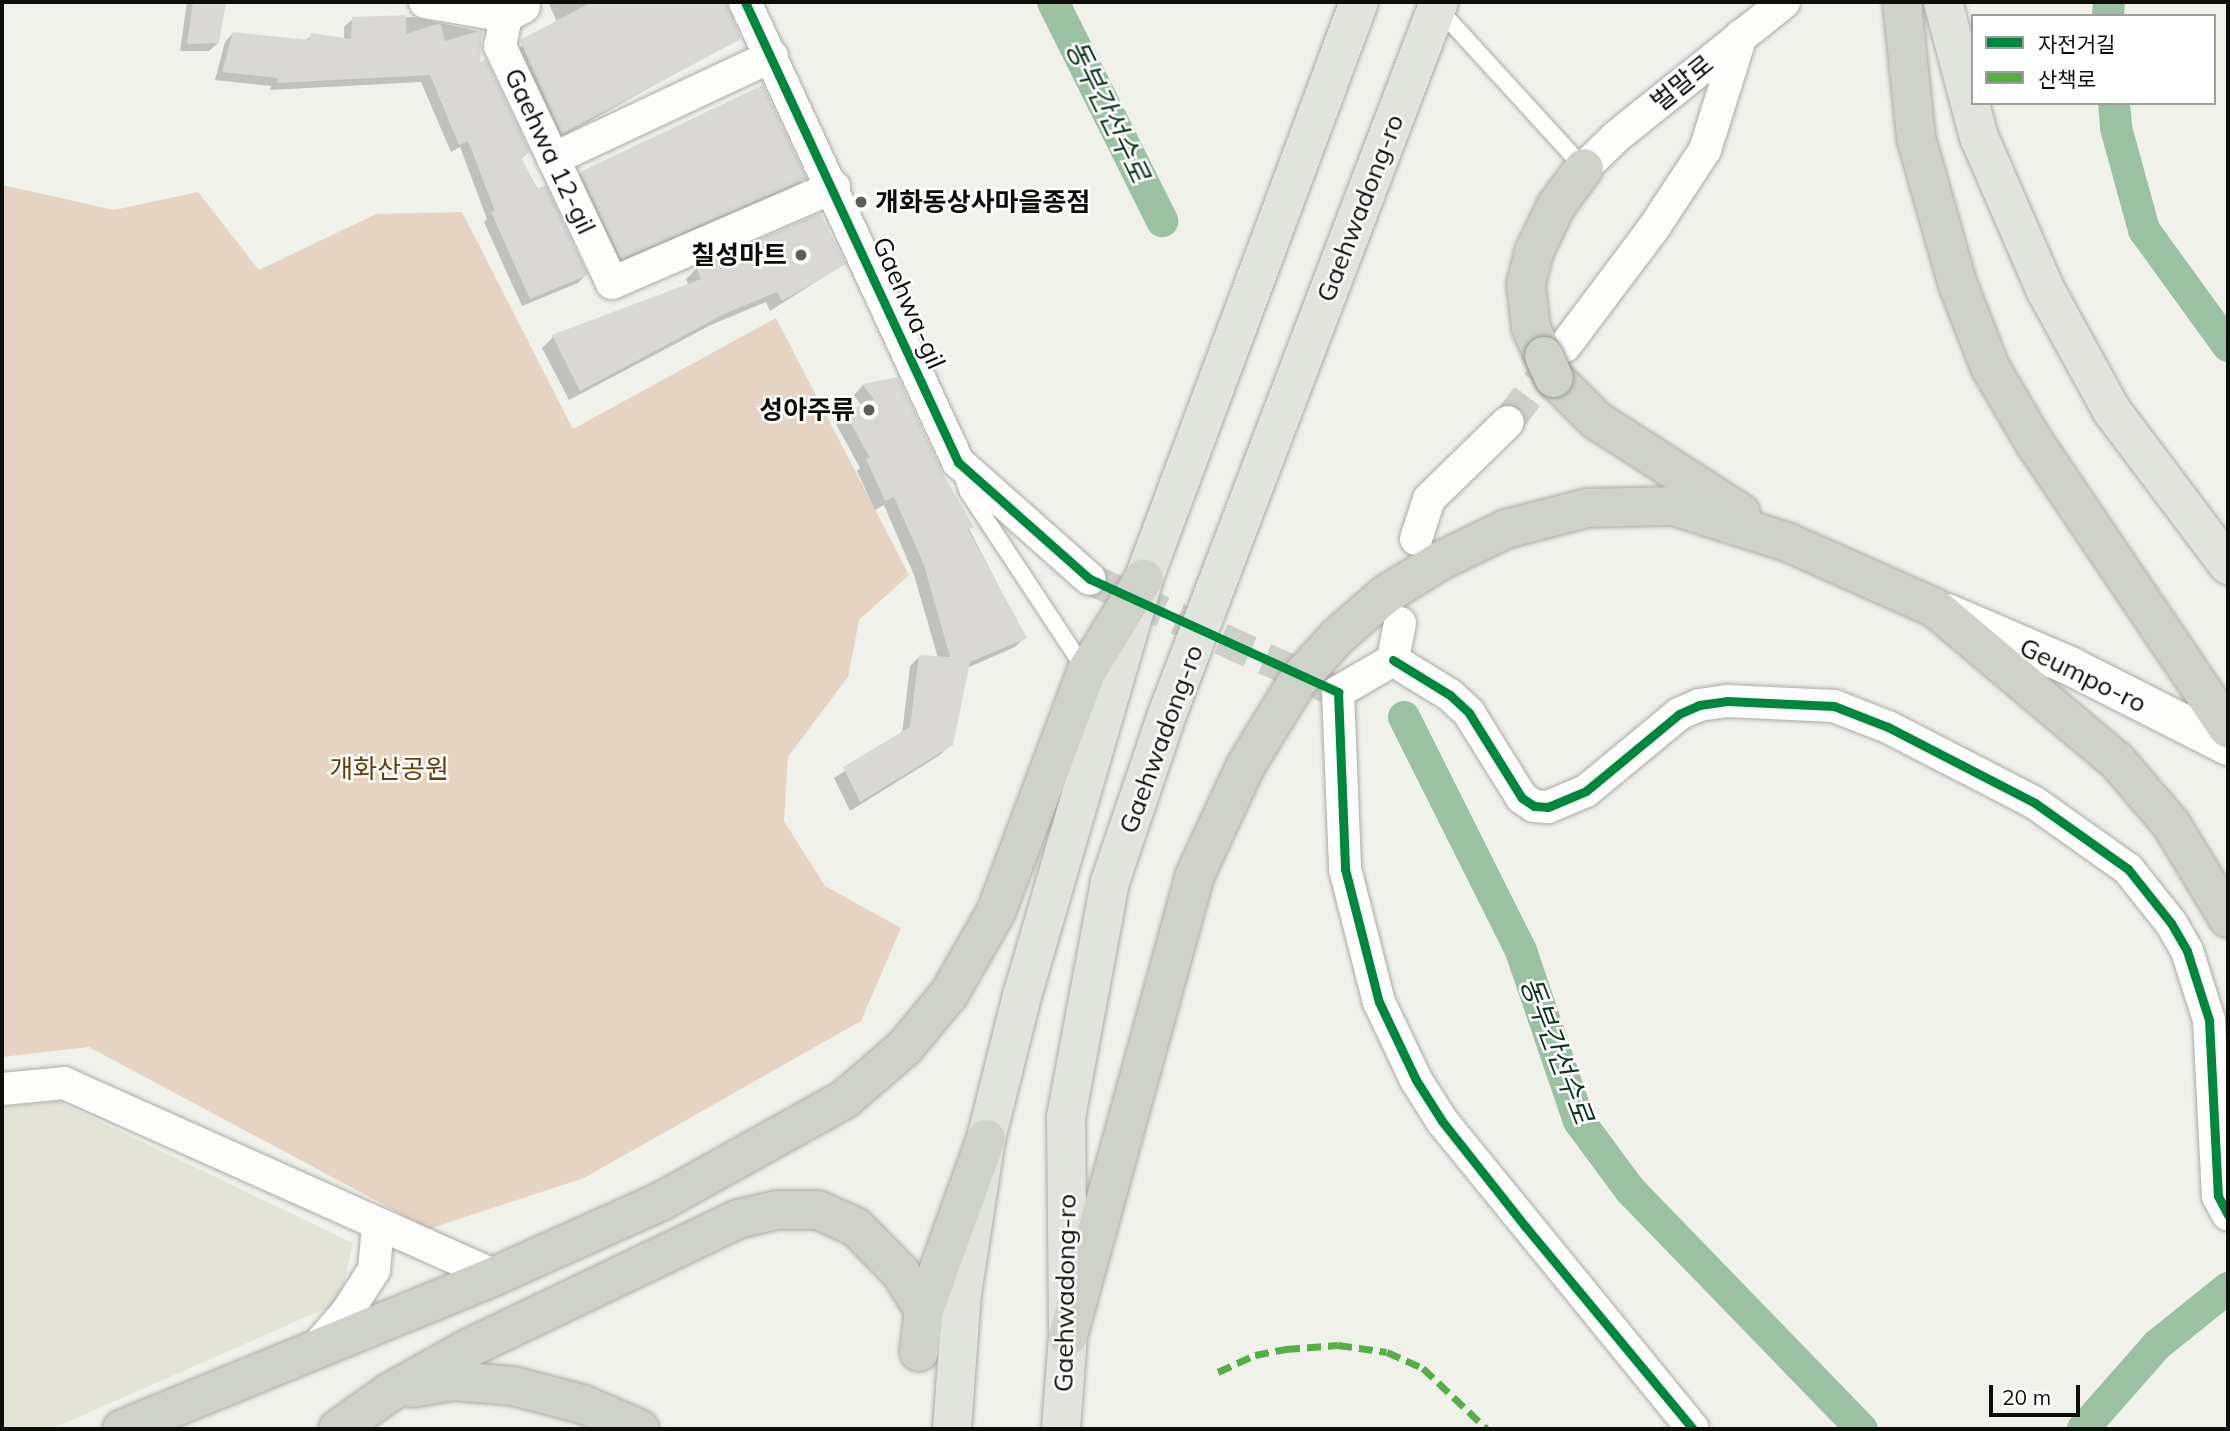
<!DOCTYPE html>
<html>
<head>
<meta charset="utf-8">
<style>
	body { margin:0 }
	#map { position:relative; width:2230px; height:1431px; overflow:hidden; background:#f1f1ec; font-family:Mulish,"Noto Sans KR",sans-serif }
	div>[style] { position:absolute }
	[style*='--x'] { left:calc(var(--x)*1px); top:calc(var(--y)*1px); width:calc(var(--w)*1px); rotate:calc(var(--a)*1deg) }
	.built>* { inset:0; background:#e3e3d7 }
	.green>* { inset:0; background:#e5d4c3 }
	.shadow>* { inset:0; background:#0003 }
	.canal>* { height:32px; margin:-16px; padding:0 16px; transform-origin:16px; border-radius:16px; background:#9ac1a2 }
	.building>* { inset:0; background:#d9d8d5 }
	.street-tunnel>* { height:32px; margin-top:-16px; transform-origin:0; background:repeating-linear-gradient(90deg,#cfcfca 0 32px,transparent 0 48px) }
	.roads { filter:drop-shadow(0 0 2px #aaaaa7) drop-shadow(0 0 2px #aaaaa7) }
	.lane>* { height:16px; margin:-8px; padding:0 8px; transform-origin:8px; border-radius:8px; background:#fdfdfc }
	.street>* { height:32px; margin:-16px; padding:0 16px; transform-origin:16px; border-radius:16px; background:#fdfdfc }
	.secondary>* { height:38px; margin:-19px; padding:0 19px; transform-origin:19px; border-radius:19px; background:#fdfdfc }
	.primary>* { height:38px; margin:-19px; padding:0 19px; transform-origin:19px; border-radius:19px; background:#e1e3dd }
	.highway>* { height:38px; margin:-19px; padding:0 19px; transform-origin:19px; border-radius:19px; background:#ced2c8 }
	.bridges { filter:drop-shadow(0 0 2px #999d91) drop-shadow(0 0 2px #999d91) }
	.highway-bridge>* { height:38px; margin:-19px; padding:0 19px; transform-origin:19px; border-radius:19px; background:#ced2c8 }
	.quiet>* { height:7px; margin-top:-3.5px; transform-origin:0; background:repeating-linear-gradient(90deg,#54b044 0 14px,transparent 0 21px) }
	.cycleway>* { height:9px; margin:-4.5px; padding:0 4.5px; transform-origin:4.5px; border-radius:4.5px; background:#00873e }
	.dots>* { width:19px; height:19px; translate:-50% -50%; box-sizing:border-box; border:4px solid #fff; border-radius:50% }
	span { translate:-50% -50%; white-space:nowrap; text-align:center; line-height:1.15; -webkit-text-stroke:5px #fff; paint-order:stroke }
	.street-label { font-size:26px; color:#0d0d0a }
	.poi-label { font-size:26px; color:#0d0d0a; font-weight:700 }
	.left { translate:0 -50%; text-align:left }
	.right { translate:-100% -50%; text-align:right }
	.park-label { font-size:26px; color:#6b3b04 }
	.water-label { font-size:28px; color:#0a371c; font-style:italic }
	.frame { position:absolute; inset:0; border:4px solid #0d0d0a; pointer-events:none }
	.legend { position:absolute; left:1971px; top:14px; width:245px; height:91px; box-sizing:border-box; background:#fff; border:2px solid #9e9e9d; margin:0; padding:9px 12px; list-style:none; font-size:21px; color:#0d0d0a }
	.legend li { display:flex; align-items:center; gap:14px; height:35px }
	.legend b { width:35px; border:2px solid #9e9e9d }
	.scale { position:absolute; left:1989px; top:1385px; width:91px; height:32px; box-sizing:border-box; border:4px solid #0d0d0a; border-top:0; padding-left:9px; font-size:21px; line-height:24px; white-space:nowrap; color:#0d0d0a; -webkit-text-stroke:5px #fff; paint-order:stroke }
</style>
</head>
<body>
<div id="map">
	<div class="built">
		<i style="clip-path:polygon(57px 1101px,353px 1243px,340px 1302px,52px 1429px,2px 1429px,2px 1107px)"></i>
	</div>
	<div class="green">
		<i style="clip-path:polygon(2px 185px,114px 210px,198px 192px,259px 270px,376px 214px,462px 212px,573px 429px,776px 318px,909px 575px,859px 620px,848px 677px,788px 757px,784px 821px,825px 886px,901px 928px,861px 1021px,584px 1178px,429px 1229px,89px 1047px,2px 1057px)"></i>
	</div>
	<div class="shadow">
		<i style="clip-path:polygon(187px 2px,224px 2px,218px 43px,209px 51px,180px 51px)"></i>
		<i style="clip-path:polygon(548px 2px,722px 2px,739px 38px,554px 141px,512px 53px,557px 22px)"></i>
		<i style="clip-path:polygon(412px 17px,482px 32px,473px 68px,528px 152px,521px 159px,586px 275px,578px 283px,522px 306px,484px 222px,487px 219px,460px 147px,451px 152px,421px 82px,270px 90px,271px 86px,215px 80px,225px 42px,233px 33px,305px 41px,312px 35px,344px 40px,344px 27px,353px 19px)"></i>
		<i style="clip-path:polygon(581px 173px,805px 178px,796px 187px,613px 266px,573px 181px)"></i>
		<i style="clip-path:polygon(844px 264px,770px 311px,766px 302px,711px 325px,569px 400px,542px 348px,553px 337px,689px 286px,686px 279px,697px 268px)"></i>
		<i style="clip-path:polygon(863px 385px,941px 475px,1025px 637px,1015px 647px,967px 668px,951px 744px,940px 755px,850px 811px,834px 778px,902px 734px,910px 666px,920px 656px,938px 658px,914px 575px,884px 505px,875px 510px,857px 471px,860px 468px,836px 424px,862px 407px,854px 395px)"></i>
	</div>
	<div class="canal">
		<i style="--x:1053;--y:2;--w:245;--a:63.5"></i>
		<i style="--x:2108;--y:16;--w:14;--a:-86"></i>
		<i style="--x:2114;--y:103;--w:25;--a:85"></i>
		<i style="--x:2116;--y:128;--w:106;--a:74.6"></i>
		<i style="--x:2144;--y:230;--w:143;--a:54.1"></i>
		<i style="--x:1404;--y:717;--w:262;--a:63.4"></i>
		<i style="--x:1521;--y:951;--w:180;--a:71.2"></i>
		<i style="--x:1579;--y:1121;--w:86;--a:53.5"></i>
		<i style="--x:1630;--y:1190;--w:333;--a:45.9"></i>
		<i style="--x:2083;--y:1429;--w:112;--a:-48.6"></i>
		<i style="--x:2157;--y:1345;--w:91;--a:-38.8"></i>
	</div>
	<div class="building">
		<i style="clip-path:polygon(193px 2px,226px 2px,219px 43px,187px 44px)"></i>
		<i style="clip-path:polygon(592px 2px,726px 2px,741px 39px,562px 134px,520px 40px)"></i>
		<i style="clip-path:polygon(406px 15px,406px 34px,440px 23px,445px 41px,482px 30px,480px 62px,486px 59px,530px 152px,521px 157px,537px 189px,546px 185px,588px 275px,530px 299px,491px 212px,495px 211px,468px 141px,459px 145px,430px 75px,277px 83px,278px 78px,222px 72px,233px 32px,309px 40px,311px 33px,351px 39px,352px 17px)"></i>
		<i style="clip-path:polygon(763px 85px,807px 179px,621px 259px,580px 172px)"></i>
		<i style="clip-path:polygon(820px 213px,846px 264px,782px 301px,777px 292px,724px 314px,580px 391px,552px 335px,701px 279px,696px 267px)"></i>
		<i style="clip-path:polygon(898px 377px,943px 474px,974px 527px,968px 530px,1027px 638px,970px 662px,953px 745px,860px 802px,843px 767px,910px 727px,919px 655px,950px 657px,924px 565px,894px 497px,885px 501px,866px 459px,870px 458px,845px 413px,874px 399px,862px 384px)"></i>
	</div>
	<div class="street-tunnel">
		<i style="--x:1508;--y:422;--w:90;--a:-53.1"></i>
		<i style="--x:1090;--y:579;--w:273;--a:24.5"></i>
	</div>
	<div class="roads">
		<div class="lane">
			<i style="--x:1437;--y:7;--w:218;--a:47.6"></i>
			<i style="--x:961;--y:471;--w:22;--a:72"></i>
			<i style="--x:968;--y:492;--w:214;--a:56.6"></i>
		</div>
		<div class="street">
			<i style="--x:425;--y:2;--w:82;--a:9.8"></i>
			<i style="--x:506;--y:16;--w:20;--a:-27"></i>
			<i style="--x:520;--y:2;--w:20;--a:135"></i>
			<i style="--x:506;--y:16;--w:31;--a:101"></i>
			<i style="--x:500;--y:46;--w:262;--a:64.7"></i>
			<i style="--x:612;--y:283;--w:242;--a:-23.4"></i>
			<i style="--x:745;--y:2;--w:507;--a:65.15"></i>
			<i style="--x:958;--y:462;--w:176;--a:41.6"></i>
			<i style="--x:553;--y:159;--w:242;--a:-25.2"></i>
			<i style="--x:1584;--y:168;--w:46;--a:-44.1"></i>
			<i style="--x:1617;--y:136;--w:214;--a:-38.7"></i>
			<i style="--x:1565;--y:346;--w:150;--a:-53.1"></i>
			<i style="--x:1655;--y:226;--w:91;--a:-56.7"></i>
			<i style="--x:1705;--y:150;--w:120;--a:-72.5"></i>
			<i style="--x:1416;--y:539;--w:42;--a:-72"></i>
			<i style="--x:1429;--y:499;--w:110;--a:-44.3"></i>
			<i style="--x:1400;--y:623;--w:38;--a:101"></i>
			<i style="--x:1393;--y:660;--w:64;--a:149.8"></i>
			<i style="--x:1338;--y:692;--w:177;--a:87.7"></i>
			<i style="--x:1345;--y:869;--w:137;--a:75.7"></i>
			<i style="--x:1379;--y:1002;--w:86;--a:64.6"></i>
			<i style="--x:1416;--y:1080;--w:49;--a:57.6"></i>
			<i style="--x:1442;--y:1121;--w:397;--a:50.8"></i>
			<i style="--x:1393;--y:660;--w:67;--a:31.6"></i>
			<i style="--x:1450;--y:695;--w:26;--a:43"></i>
			<i style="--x:1469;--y:713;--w:100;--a:58.1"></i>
			<i style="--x:1522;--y:798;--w:14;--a:34"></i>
			<i style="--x:1534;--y:806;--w:14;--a:4"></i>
			<i style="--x:1548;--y:807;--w:41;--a:-22.8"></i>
			<i style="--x:1586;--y:791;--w:121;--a:-39.6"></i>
			<i style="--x:1679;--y:714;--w:22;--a:-24"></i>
			<i style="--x:1699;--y:705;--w:28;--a:-8"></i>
			<i style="--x:1727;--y:701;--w:107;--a:2.7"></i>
			<i style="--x:1834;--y:706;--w:58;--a:21.3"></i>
			<i style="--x:1888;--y:727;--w:165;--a:27.3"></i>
			<i style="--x:2035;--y:803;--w:114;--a:35.4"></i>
			<i style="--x:2128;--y:869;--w:69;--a:51.5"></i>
			<i style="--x:2171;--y:923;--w:32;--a:60"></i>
			<i style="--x:2187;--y:951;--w:72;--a:72.3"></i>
			<i style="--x:2209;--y:1020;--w:176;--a:87.1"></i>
			<i style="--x:2218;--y:1196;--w:21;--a:62"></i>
			<i style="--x:2;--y:1089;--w:62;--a:-5.5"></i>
			<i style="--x:64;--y:1083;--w:472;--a:24.1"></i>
			<i style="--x:315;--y:1349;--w:49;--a:-49.1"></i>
			<i style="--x:347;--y:1312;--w:50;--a:-57.3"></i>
			<i style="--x:374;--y:1270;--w:43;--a:-84.7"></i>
		</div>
		<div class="secondary">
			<i style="--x:1947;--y:613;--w:134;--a:23.3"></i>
			<i style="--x:2070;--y:666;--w:177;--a:26.9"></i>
		</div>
		<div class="primary">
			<i style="--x:1943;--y:2;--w:140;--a:75.1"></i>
			<i style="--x:1979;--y:137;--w:168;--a:66.5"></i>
			<i style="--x:2046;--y:291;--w:137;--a:61.2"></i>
			<i style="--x:2112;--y:411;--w:193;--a:53"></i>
			<i style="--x:952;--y:1429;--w:135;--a:-85.8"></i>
			<i style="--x:962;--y:1294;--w:157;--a:-81.2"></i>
			<i style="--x:986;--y:1139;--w:147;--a:-75.9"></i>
			<i style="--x:1022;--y:996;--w:435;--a:-73.7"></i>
			<i style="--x:1144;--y:578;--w:615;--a:-69.53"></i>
			<i style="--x:1061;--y:1429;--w:93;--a:-85.7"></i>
			<i style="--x:1068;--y:1336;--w:219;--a:-90.5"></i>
			<i style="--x:1066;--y:1117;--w:239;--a:-79.4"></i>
			<i style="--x:1110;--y:882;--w:180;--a:-71.2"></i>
			<i style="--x:1168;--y:712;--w:760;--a:-69.11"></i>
		</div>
		<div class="highway">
			<i style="--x:1902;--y:2;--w:137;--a:84.1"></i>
			<i style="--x:1916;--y:138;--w:153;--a:74.1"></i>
			<i style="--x:1958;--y:285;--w:88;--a:68.7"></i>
			<i style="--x:1990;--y:367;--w:87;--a:59.6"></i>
			<i style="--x:2034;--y:442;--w:346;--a:55.9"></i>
			<i style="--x:1544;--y:356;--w:31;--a:-115"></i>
			<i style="--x:1531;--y:328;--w:44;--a:-96.5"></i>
			<i style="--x:1526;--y:284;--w:33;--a:-76"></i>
			<i style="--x:1534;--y:252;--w:51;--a:-64.4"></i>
			<i style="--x:1556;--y:206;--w:47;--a:-53.6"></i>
			<i style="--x:1554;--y:378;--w:59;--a:45"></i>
			<i style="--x:1596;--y:420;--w:172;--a:32.7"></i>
			<i style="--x:1068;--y:1336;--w:476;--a:-74.6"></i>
			<i style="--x:1194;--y:877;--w:123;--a:-65.1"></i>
			<i style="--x:1246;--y:765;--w:101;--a:-58.4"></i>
			<i style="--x:1299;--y:679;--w:58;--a:-47.8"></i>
			<i style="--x:1338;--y:636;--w:62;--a:-41.1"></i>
			<i style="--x:1385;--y:595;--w:65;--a:-31.7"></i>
			<i style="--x:1440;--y:561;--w:73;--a:-25.9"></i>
			<i style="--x:1506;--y:529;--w:84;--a:-14.5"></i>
			<i style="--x:1587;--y:508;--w:86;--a:-1.3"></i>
			<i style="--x:1673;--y:506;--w:120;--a:17.5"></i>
			<i style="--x:1787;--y:542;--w:162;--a:24"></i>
			<i style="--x:1935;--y:608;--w:238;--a:40.1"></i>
			<i style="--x:2117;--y:761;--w:83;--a:49.4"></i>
			<i style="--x:2171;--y:824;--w:110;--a:58.8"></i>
			<i style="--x:919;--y:1352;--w:42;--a:-83.2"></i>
			<i style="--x:924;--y:1310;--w:182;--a:-70.1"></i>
			<i style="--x:413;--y:1388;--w:41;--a:-9.9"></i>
			<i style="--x:453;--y:1381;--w:60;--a:4.8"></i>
			<i style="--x:513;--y:1386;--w:71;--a:14.6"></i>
			<i style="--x:582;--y:1404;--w:63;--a:23.3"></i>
			<i style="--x:122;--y:1429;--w:403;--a:-22.3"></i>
			<i style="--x:495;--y:1276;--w:181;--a:-24.2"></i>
			<i style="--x:660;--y:1202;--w:212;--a:-29.1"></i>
			<i style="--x:845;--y:1099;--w:79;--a:-40.9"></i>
			<i style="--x:905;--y:1047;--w:69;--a:-50.3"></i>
			<i style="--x:949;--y:994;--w:95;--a:-60.2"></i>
			<i style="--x:996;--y:912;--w:256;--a:-69.4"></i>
			<i style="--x:1086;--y:672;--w:110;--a:-58.3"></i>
			<i style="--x:338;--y:1429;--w:64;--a:-35.4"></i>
			<i style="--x:390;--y:1392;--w:88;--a:-29.2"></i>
			<i style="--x:467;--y:1349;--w:301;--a:-25.6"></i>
			<i style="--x:738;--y:1219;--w:40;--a:-13"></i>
			<i style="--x:777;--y:1210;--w:41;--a:0"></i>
			<i style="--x:818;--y:1210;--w:42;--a:24.1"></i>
			<i style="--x:856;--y:1227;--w:63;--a:45.6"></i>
			<i style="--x:900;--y:1272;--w:45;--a:57.7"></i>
		</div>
	</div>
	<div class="bridges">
		<div class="highway-bridge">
			<i style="--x:1544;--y:356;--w:24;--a:66"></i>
		</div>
	</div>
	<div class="quiet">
		<i style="--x:1218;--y:1372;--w:41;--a:-24.7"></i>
		<i style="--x:1255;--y:1355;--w:32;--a:-11"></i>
		<i style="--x:1286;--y:1349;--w:52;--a:-4.4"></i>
		<i style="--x:1338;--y:1345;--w:49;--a:8.1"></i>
		<i style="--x:1387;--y:1352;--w:39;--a:24"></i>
		<i style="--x:1423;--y:1368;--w:88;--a:43.6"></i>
	</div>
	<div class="cycleway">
		<i style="--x:745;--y:2;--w:507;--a:65.15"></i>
		<i style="--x:958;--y:462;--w:176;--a:41.6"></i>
		<i style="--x:1090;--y:579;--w:273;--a:24.5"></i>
		<i style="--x:1338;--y:692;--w:177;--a:87.7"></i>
		<i style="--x:1345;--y:869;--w:137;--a:75.7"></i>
		<i style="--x:1379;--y:1002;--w:86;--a:64.6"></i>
		<i style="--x:1416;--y:1080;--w:49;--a:57.6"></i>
		<i style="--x:1442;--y:1121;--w:134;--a:51.7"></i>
		<i style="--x:1525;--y:1226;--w:264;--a:50.4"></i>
		<i style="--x:1393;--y:660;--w:67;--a:31.6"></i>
		<i style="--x:1450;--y:695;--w:26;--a:43"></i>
		<i style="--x:1469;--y:713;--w:100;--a:58.1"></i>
		<i style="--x:1522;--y:798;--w:14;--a:34"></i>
		<i style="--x:1534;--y:806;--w:14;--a:4"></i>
		<i style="--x:1548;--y:807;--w:41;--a:-22.8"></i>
		<i style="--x:1586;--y:791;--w:121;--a:-39.6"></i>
		<i style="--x:1679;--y:714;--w:22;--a:-24"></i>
		<i style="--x:1699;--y:705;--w:28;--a:-8"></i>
		<i style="--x:1727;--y:701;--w:107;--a:2.7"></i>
		<i style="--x:1834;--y:706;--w:58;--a:21.3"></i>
		<i style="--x:1888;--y:727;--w:165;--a:27.3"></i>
		<i style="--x:2035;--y:803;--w:114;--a:35.4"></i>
		<i style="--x:2128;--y:869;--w:69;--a:51.5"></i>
		<i style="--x:2171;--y:923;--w:32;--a:60"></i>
		<i style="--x:2187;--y:951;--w:72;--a:72.3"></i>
		<i style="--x:2209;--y:1020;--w:176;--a:87.1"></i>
		<i style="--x:2218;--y:1196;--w:21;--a:62"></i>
	</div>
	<div class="dots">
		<i style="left:861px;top:202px;background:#5d5d59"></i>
		<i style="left:801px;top:255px;background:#5d5d59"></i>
		<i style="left:869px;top:410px;background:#5d5d59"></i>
	</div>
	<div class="street-label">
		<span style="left:1682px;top:83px;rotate:-39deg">벌말로</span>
		<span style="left:550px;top:151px;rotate:65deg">Gaehwa 12-gil</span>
		<span style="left:1360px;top:208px;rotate:-69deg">Gaehwadong-ro</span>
		<span style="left:909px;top:303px;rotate:66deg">Gaehwa-gil</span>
		<span style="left:2083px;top:675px;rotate:26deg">Geumpo-ro</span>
		<span style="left:1161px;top:739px;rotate:-70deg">Gaehwadong-ro</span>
		<span style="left:1065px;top:1293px;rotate:-89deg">Gaehwadong-ro</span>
	</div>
	<div class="poi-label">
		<span class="left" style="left:875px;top:202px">개화동상사마을종점</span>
		<span class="right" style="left:787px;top:255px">칠성마트</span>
		<span class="right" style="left:855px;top:410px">성아주류</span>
	</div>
	<div class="park-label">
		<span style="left:389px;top:769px">개화산공원</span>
	</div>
	<div class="water-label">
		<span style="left:1108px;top:111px;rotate:64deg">동부간선수로</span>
		<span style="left:1557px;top:1050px;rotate:69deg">동부간선수로</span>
	</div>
	<div class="frame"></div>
	<ul class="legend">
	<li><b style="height:9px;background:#00873e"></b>자전거길</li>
	<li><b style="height:9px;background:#54b044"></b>산책로</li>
	</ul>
	<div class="scale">20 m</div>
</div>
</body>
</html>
